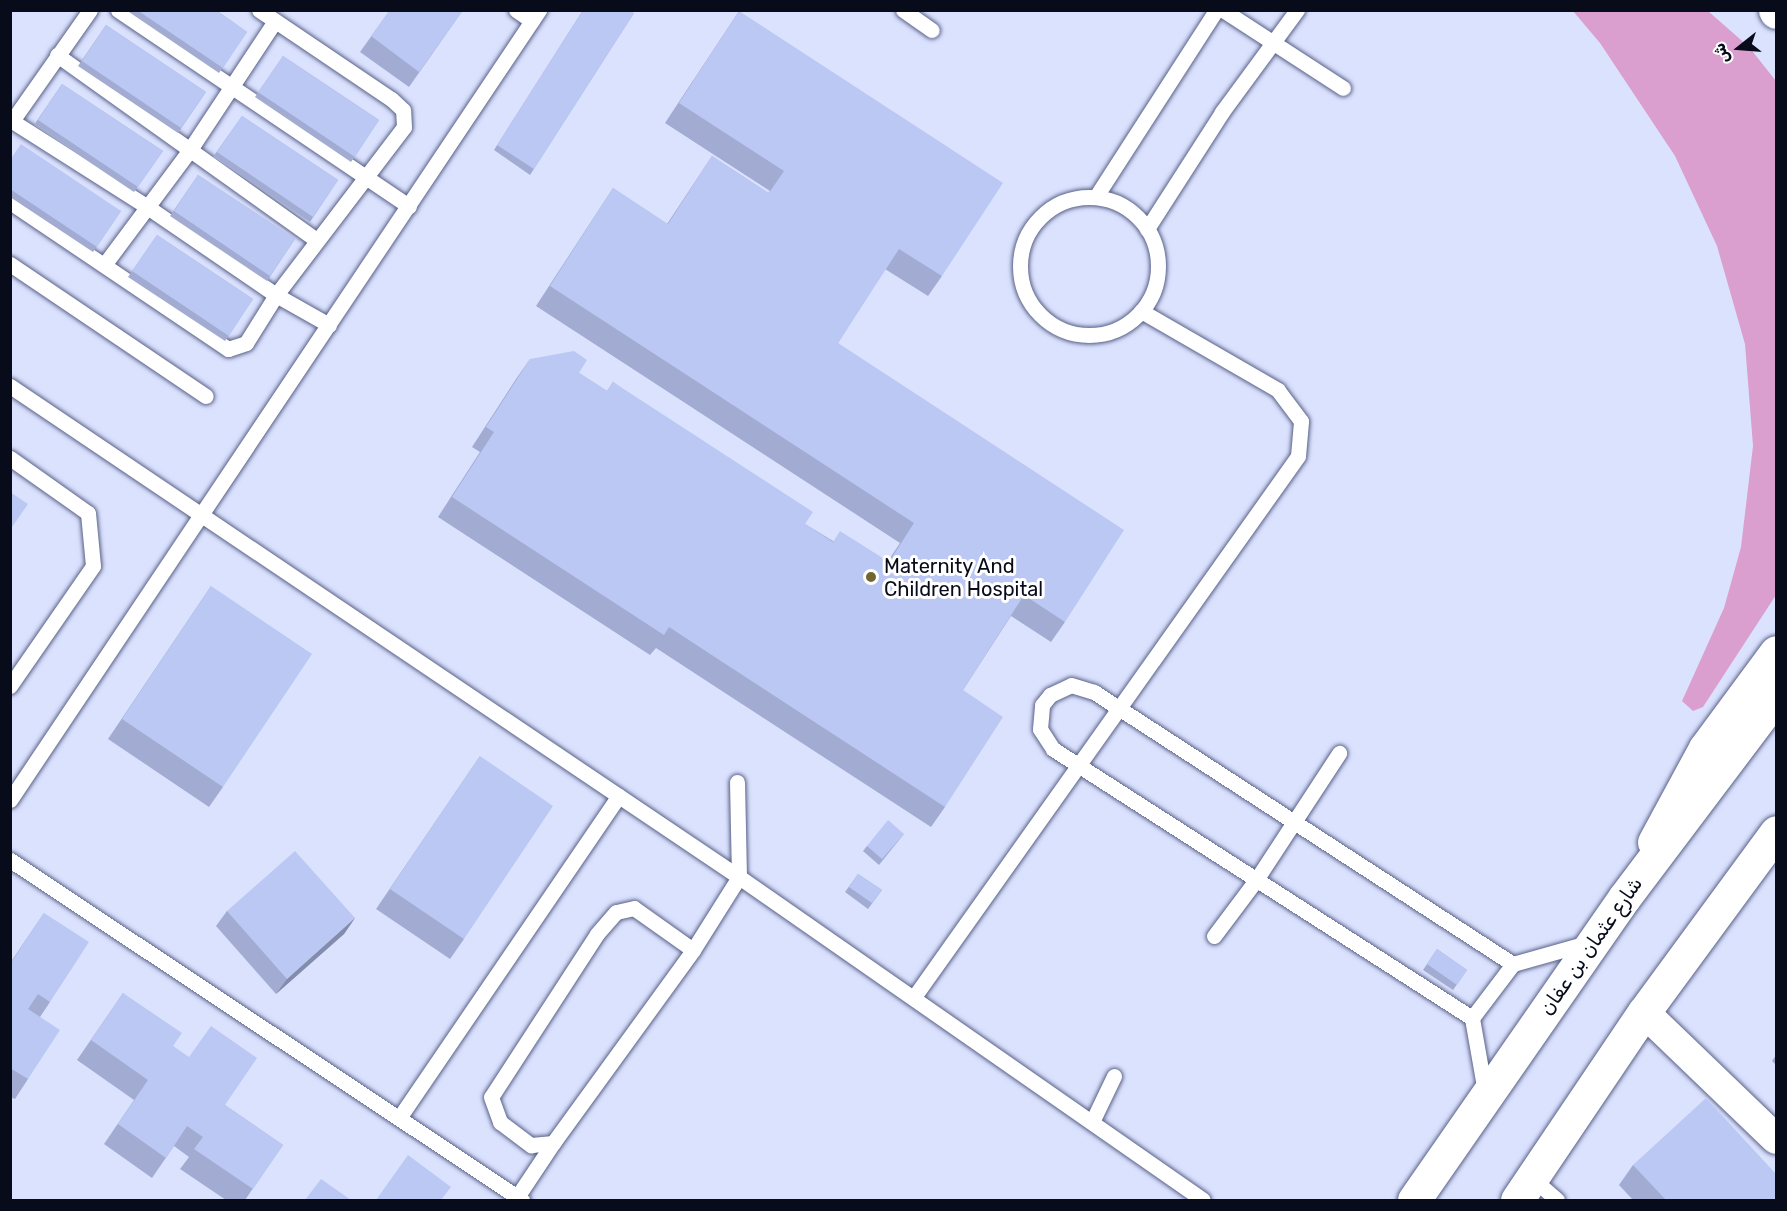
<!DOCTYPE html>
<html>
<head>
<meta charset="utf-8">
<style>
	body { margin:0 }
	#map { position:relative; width:1787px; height:1211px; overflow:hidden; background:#dbe2fe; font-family:Rubik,"Noto Sans Arabic",sans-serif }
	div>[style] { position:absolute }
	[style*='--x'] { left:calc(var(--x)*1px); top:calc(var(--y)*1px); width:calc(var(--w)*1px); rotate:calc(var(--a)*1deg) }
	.green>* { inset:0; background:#db9fcf }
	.roads { filter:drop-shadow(0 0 2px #586188) drop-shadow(0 0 2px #586188) }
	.lane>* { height:15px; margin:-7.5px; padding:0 7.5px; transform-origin:7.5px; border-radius:7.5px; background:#fff }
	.lane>.ring { margin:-7.5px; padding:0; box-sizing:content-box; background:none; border:15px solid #fff; border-radius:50% }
	.street>* { height:30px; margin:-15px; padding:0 15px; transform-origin:15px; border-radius:15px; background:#fff }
	.secondary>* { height:33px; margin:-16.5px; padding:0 16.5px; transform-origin:16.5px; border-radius:16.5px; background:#fff }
	.primary>* { height:33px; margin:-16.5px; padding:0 16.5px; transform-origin:16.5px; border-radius:16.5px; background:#fff }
	.wall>* { inset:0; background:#a2acd2 }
	.shaded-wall>* { inset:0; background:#848cab }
	.building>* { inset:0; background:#bcc8f4 }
	.dots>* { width:16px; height:16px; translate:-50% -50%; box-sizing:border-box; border:3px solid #fff; border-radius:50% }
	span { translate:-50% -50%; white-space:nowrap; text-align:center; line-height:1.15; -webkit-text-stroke:6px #fff; paint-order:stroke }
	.poi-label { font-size:20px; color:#080b19 }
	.left { translate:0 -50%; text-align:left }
	.street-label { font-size:20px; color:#080b19 }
	.frame { position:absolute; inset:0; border:12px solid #080b19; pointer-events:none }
	.north { position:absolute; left:1709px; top:18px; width:60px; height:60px; -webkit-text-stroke:4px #fff; paint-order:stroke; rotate:253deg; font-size:16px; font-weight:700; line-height:24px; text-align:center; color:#080b19 }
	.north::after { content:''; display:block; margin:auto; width:21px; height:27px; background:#080b19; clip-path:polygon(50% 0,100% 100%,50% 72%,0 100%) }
</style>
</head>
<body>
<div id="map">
	<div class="green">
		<i style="clip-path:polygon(1573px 11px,1708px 11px,1749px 47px,1776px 81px,1776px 595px,1703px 707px,1693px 711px,1682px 701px,1724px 608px,1741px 547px,1753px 446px,1745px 344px,1717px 246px,1675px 156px,1600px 43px)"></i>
	</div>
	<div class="roads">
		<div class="lane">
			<i style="--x:90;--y:10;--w:136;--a:125.1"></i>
			<i style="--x:12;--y:121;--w:159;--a:32.4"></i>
			<i style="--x:146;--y:206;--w:158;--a:34.4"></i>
			<i style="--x:276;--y:295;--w:61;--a:29.5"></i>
			<i style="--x:118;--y:10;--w:351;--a:34"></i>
			<i style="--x:516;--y:10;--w:19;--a:35"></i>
			<i style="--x:903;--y:10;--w:35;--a:35"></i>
			<i style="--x:1223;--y:10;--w:143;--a:33"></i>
			<i style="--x:57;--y:55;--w:318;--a:35.5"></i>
			<i style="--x:1097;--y:195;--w:220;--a:-57.2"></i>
			<i class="ring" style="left:1020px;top:197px;width:123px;height:123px"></i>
			<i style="--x:10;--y:202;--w:263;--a:34"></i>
			<i style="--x:228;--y:349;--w:19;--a:-18"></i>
			<i style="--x:246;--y:343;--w:57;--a:-58"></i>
			<i style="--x:276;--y:295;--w:211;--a:-52.7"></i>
			<i style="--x:404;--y:127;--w:17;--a:-93"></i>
			<i style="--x:403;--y:110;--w:16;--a:-137"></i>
			<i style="--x:391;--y:99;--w:159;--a:-146"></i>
			<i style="--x:1147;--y:229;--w:139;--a:-57.3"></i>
			<i style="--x:1222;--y:112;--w:127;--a:-53.7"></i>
			<i style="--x:10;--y:264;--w:236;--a:34"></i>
			<i style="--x:104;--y:265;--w:142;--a:-53.3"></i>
			<i style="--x:189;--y:151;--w:156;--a:-56.5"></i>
			<i style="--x:10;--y:386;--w:879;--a:33.96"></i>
			<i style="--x:739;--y:877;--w:565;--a:34.84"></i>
			<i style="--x:10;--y:458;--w:95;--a:35.2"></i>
			<i style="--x:88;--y:513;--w:53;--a:84.6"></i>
			<i style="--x:93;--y:566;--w:146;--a:124.7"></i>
			<i style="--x:10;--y:800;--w:951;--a:-56.19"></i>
			<i style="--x:10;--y:860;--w:615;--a:33.59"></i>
			<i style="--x:1214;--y:936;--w:70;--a:-53.1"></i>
			<i style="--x:1256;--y:880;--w:152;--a:-56.8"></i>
			<i style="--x:693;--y:950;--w:72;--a:-144.6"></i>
			<i style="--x:634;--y:908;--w:18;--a:167"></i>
			<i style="--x:616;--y:912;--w:29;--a:131"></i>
			<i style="--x:597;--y:934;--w:194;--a:123"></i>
			<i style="--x:491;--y:1097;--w:27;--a:70"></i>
			<i style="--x:500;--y:1122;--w:39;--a:37"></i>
			<i style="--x:531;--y:1145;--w:22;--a:-5"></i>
			<i style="--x:553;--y:1143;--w:238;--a:-54"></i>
			<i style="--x:693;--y:950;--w:86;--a:-57.8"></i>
			<i style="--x:739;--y:877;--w:95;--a:-91.2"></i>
			<i style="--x:914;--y:997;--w:663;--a:-54.63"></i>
			<i style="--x:1298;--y:456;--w:35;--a:-85"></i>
			<i style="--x:1301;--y:421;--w:39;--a:-127"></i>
			<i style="--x:1278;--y:390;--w:158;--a:-150"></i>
			<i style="--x:1472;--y:1018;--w:68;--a:-52.8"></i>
			<i style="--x:1485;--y:1092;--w:75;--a:-100"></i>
			<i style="--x:1472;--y:1018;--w:498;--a:-147.3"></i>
			<i style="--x:1053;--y:749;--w:24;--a:-123"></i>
			<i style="--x:1040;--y:729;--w:24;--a:-85"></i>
			<i style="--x:1042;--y:705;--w:13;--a:-51"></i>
			<i style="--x:1050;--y:695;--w:23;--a:-25"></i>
			<i style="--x:1071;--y:685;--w:24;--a:17"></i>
			<i style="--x:1094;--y:692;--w:500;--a:33"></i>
			<i style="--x:1513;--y:964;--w:77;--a:-15.8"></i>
			<i style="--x:399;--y:1118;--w:390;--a:-55.7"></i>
			<i style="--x:1092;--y:1122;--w:51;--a:-64.4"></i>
			<i style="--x:1532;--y:1178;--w:33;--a:41"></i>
			<i style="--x:515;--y:1200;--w:69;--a:-56.3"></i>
		</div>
		<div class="street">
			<i style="--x:1644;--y:1012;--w:183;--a:43.9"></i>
		</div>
		<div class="secondary">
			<i style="--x:1775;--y:10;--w:2;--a:63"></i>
			<i style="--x:1654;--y:842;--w:107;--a:-61.5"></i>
			<i style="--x:1705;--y:748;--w:119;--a:-53.5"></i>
		</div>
		<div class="primary">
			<i style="--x:1414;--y:1200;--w:368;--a:-55.2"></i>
			<i style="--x:1624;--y:898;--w:253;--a:-53"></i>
			<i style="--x:1517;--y:1200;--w:227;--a:-56"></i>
			<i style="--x:1644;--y:1012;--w:223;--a:-53.7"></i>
		</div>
	</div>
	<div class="wall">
		<i style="clip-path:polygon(126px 10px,216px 10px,247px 32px,219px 73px)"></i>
		<i style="clip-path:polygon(390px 10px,463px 10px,409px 87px,360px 52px)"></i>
		<i style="clip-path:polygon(583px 10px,634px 13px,530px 175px,494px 150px)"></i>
		<i style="clip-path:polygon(739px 11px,942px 276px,928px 296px,885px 269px,838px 343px,1065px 622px,1051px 642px,1011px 616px,963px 690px,945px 807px,931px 827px,656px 648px,650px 655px,438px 517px,480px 452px,472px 447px,516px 379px,530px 359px,579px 373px,607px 391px,613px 382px,805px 524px,833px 541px,888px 561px,900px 543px,536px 306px,613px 188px,667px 224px,712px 156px,768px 193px,770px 191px,665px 123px)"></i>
		<i style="clip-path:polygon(106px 25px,206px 92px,178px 133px,78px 66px)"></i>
		<i style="clip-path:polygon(283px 56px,379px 120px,351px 162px,255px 97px)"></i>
		<i style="clip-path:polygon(62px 84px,163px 151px,134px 192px,34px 125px)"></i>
		<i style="clip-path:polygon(242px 116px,338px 180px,310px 222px,213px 157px)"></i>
		<i style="clip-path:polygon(10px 160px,121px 211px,93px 252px,10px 197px)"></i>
		<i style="clip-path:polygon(198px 175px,295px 239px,267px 281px,170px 216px)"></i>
		<i style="clip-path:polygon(157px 235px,253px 299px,225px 341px,128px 277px)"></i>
		<i style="clip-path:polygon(211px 586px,223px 787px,209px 807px,108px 739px)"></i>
		<i style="clip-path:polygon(480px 756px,464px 939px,450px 959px,376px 909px)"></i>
		<i style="clip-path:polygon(904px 834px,879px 865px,863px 851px,867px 846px)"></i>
		<i style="clip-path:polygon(858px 874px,882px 890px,868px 909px,845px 892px)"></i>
		<i style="clip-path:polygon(227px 911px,355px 918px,344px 934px,276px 994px,216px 926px)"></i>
		<i style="clip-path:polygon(44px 913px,50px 1002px,40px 1017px,28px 1079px,15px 1099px,10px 1097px,10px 963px)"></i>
		<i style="clip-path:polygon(1437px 949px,1467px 970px,1453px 990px,1423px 970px)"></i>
		<i style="clip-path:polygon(123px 993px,173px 1046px,225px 1105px,283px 1145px,245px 1200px,226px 1200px,180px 1169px,189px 1157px,174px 1146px,152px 1178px,104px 1144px,134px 1100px,77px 1060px)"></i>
		<i style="clip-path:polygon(1776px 1055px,1776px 1065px,1772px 1061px)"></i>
		<i style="clip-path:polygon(1633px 1165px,1776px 1200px,1633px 1200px,1619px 1185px)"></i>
	</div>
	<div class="shaded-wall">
		<i style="clip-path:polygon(355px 918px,344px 934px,276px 994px,287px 979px)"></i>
	</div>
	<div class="building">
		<i style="clip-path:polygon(137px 10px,216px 10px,247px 32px,223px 68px)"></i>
		<i style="clip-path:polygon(390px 10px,463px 10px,419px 72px,371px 36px)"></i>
		<i style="clip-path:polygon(583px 10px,630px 10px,634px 13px,534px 169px,497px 145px)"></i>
		<i style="clip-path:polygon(739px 11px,1003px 183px,942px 276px,899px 249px,838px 343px,1124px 530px,1065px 622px,1024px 595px,963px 690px,1003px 717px,945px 807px,669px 627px,664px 635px,452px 497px,494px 432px,486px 427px,530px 359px,574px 351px,587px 360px,579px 373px,607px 391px,613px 382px,813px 512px,805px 524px,833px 542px,840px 531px,889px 562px,914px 523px,550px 286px,613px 188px,668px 224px,712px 156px,769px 193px,784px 171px,679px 103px)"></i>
		<i style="clip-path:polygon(106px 25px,206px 92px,181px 128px,82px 61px)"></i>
		<i style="clip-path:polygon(283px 56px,379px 120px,355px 157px,258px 92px)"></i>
		<i style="clip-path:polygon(62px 84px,163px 151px,138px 187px,38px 120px)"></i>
		<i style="clip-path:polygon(242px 116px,338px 180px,313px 217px,217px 152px)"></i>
		<i style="clip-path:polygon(21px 144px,121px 211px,97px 247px,10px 189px,10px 160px)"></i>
		<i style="clip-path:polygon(198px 175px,295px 239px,270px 276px,174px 211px)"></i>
		<i style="clip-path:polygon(157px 235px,253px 299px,229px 336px,132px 271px)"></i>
		<i style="clip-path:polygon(10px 492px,28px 504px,10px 530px)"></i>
		<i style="clip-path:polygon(211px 586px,312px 654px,223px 787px,122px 719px)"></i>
		<i style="clip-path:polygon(480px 756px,553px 806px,464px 939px,390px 889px)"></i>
		<i style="clip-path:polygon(888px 820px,904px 834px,882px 859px,867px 846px)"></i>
		<i style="clip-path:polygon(295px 851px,355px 918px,287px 979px,227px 911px)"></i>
		<i style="clip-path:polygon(858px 874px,882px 890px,872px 903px,849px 887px)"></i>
		<i style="clip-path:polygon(44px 913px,89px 942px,50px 1002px,38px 994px,28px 1009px,60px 1030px,28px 1079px,10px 1068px,10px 964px)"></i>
		<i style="clip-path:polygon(1437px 949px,1467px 970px,1457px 985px,1427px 964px)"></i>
		<i style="clip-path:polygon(123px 993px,182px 1033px,173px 1046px,189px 1057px,211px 1026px,257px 1058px,225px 1105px,283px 1145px,253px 1189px,194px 1149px,203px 1137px,187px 1126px,166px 1158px,118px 1124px,148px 1080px,91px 1040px)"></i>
		<i style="clip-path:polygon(1706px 1098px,1776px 1174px,1776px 1200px,1666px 1200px,1633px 1165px)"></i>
		<i style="clip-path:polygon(408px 1155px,451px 1187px,441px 1200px,376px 1200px)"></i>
		<i style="clip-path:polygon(321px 1179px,351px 1200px,305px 1200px)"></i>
	</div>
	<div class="dots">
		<i style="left:871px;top:577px;background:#736532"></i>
	</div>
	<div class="poi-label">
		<span class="left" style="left:884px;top:578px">Maternity And<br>Children Hospital</span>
	</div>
	<div class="street-label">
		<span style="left:1591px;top:946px;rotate:-55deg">شارع عثمان بن عفان</span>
	</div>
	<div class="frame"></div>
	<div class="north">ش</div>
</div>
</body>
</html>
